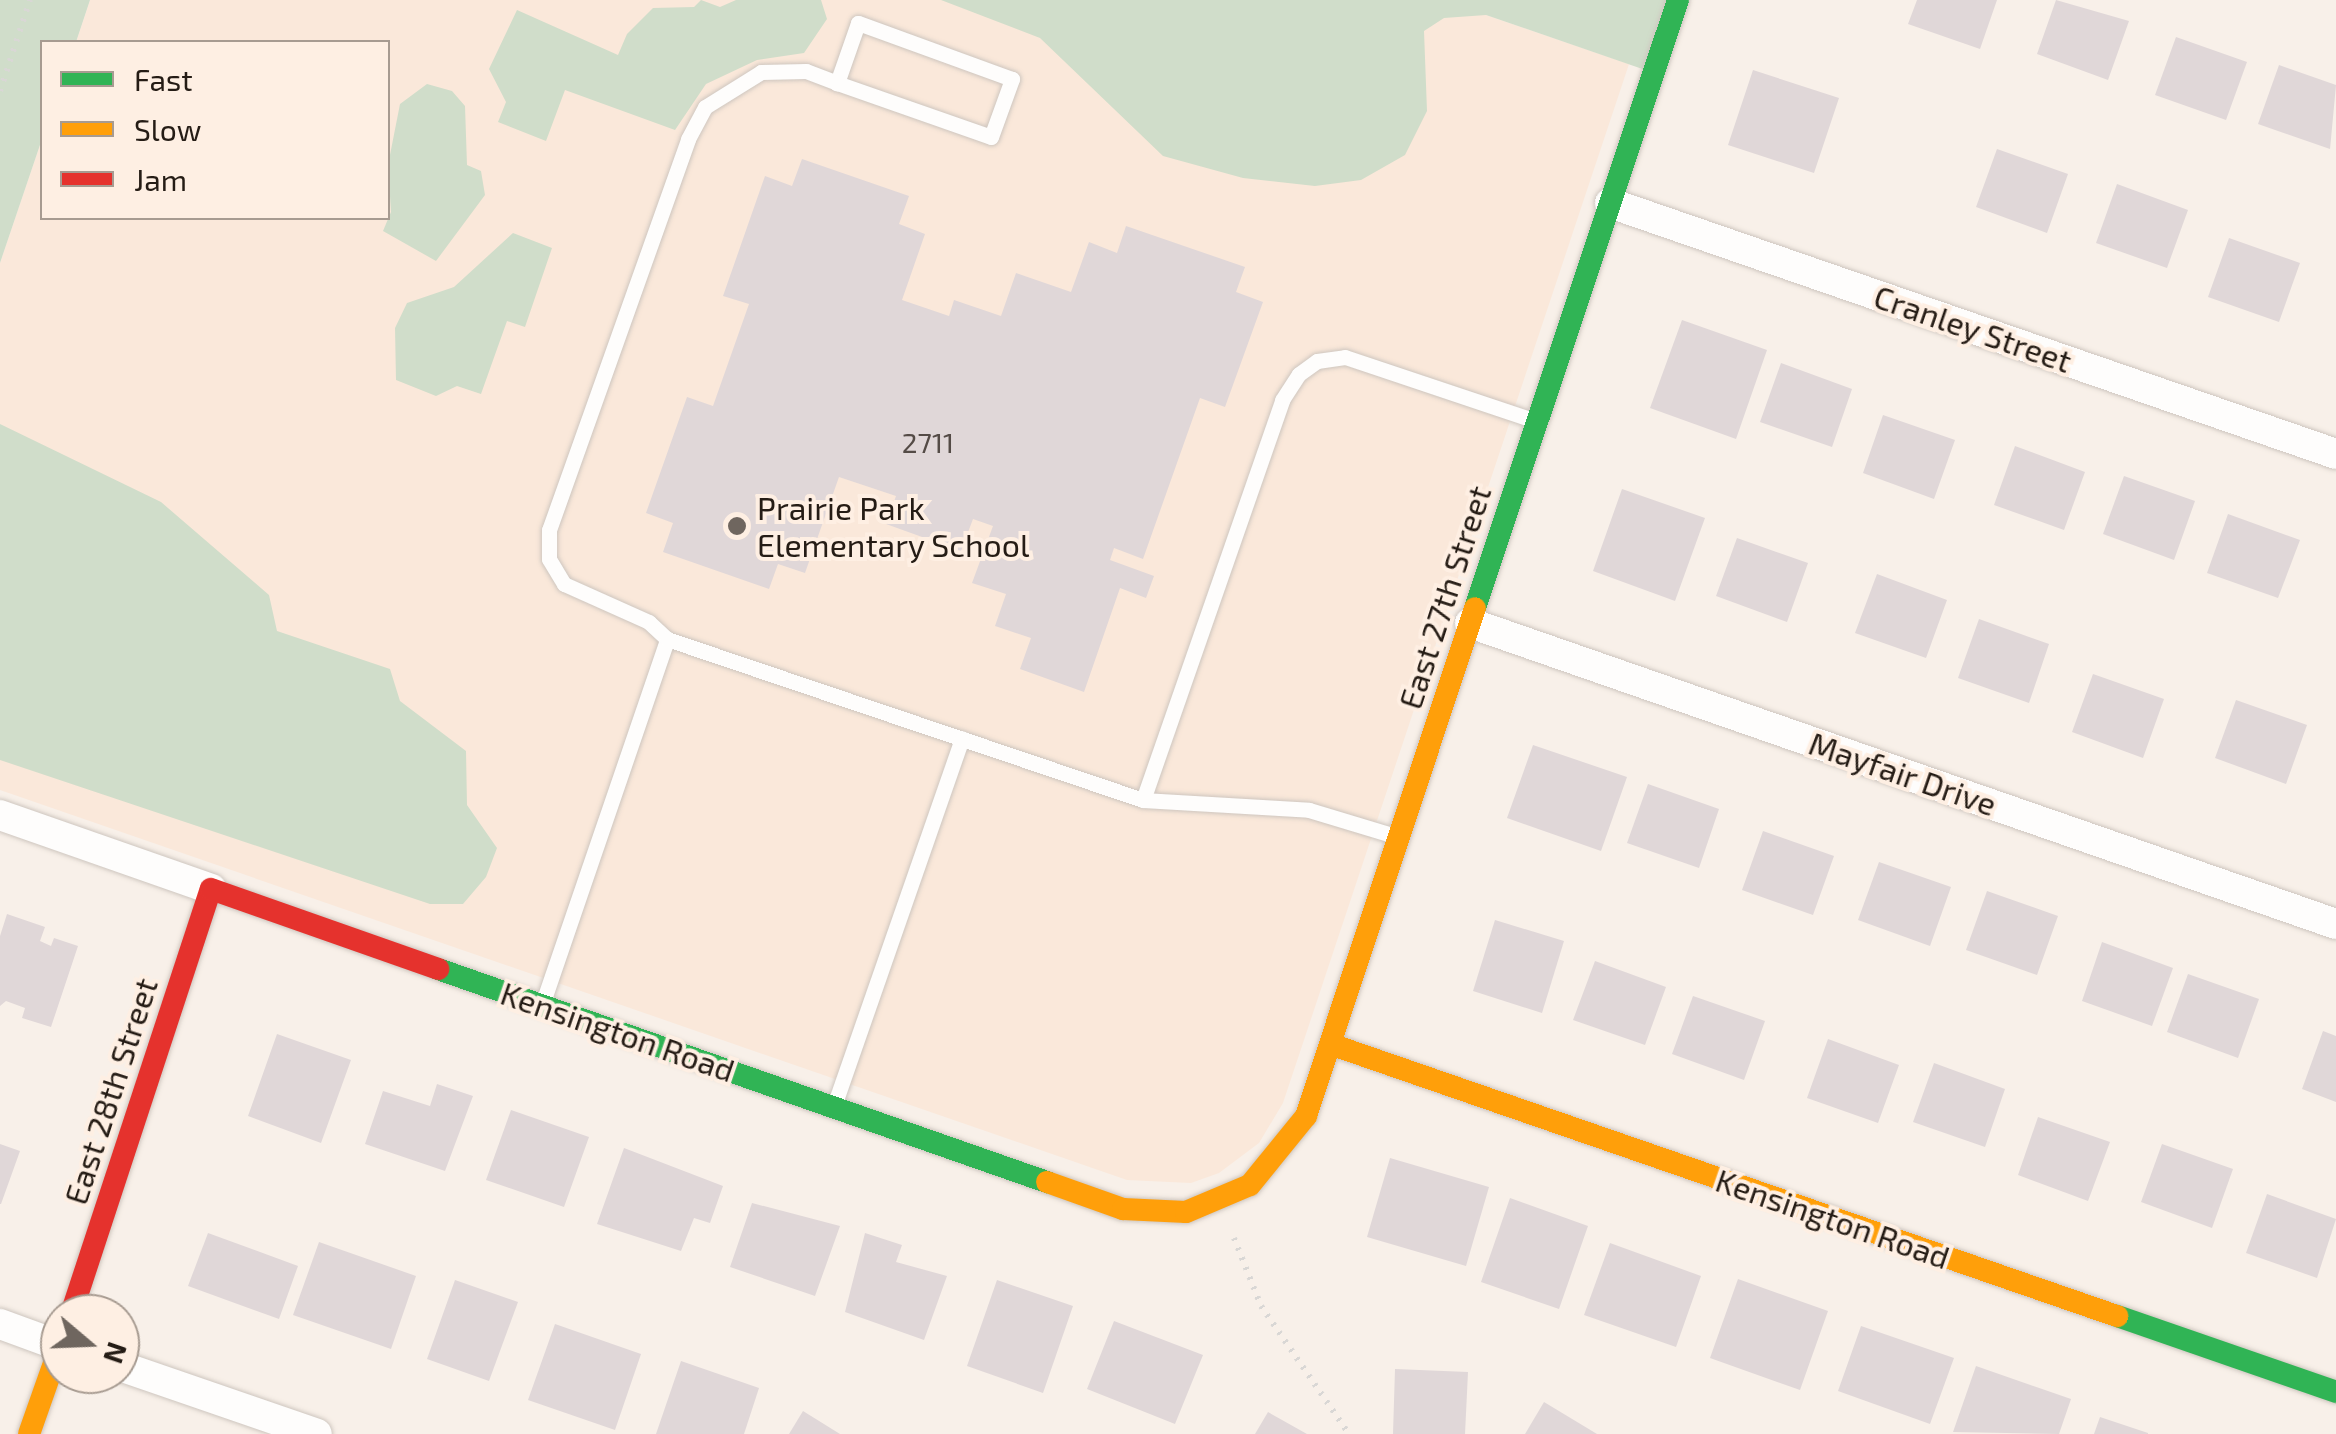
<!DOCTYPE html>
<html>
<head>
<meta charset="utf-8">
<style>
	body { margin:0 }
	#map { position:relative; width:2336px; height:1434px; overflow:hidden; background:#f8f0e9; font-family:"Exo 2",sans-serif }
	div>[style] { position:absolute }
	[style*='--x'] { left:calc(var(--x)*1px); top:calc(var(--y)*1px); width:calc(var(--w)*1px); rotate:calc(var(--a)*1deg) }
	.built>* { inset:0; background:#fae8da }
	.green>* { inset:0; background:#d0ddca }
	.building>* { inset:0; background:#e0d7d8 }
	.path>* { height:6px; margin-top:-3px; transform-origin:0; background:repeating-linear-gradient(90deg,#d9d7d5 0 2.5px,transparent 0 10.5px) }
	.roads { filter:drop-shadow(0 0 2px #cec6bf) drop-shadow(0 0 2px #cec6bf) }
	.lane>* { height:15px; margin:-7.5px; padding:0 7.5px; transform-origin:7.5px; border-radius:7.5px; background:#fefdfc }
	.street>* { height:30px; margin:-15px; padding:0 15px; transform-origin:15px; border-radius:15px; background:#fefdfc }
	.fast>* { height:22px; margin:-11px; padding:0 11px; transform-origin:11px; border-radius:11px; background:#30b455 }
	.slow>* { height:22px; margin:-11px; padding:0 11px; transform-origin:11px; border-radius:11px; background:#ff9f0a }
	.jam>* { height:22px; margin:-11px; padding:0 11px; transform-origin:11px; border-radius:11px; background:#e5322d }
	.dots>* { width:28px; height:28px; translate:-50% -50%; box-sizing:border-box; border:5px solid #feefe3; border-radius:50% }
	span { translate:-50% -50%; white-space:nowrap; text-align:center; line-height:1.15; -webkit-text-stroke:8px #feefe3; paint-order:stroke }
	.number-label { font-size:28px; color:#544b46 }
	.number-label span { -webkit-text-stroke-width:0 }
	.street-label { font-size:32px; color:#251c15 }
	.poi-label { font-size:32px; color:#251c15 }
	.left { translate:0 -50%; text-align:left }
	.legend { position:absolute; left:40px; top:40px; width:350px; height:180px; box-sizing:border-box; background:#feefe3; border:2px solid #a79b91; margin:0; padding:12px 18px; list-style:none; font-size:30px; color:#251c15 }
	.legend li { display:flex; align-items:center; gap:20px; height:50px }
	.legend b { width:50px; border:2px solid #a79b91 }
	.north { position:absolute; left:40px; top:1294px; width:100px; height:100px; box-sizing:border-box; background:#feefe3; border:2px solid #a79b91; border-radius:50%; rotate:109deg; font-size:28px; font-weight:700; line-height:40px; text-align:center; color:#251c15 }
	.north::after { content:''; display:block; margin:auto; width:35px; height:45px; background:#6f665f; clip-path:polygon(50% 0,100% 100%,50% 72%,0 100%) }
</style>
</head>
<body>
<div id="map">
	<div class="built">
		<i style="clip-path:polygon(90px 0,1442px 0,1629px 64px,1283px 1103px,1259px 1143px,1219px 1173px,1191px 1183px,1127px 1180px,0 790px,0 263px,42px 139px,42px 218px,388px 218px,388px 42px,76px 42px)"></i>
	</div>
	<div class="green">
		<i style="clip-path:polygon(0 0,90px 0,76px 42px,42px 42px,42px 139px,0 263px)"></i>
		<i style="clip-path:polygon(701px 0,720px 7px,736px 0,821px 0,827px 19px,804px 53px,757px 60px,706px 84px,675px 130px,565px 90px,546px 141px,498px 122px,506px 102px,489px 69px,517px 10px,618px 55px,627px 34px,653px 8px,694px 7px)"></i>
		<i style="clip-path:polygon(941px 0,1678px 0,1654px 73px,1486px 15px,1444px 18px,1424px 31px,1427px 111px,1405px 155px,1361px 180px,1315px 186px,1243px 178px,1163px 156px,1040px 38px)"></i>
		<i style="clip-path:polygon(427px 84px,452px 91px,465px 106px,467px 165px,481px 171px,485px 195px,436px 261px,383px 231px,391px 212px,388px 165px,400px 104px)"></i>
		<i style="clip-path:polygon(513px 233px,552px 248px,525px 327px,507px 321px,481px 394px,457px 386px,436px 396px,396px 380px,395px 328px,407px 303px,454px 287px)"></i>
		<i style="clip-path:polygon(0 424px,161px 502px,269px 595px,277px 631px,390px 669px,400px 701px,466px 751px,467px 805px,497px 848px,486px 877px,463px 904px,430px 904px,0 760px)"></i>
	</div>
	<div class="building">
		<i style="clip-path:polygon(1917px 0,1997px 0,1980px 49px,1908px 24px)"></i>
		<i style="clip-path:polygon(2056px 0,2129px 21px,2108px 80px,2037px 54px)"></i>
		<i style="clip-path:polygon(2176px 37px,2247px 62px,2226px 120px,2155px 95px)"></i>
		<i style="clip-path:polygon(2279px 65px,2336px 85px,2330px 149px,2258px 124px)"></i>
		<i style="clip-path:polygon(1753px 70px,1839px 98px,1814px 173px,1728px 145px)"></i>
		<i style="clip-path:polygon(1997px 149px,2068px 174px,2047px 233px,1976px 207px)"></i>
		<i style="clip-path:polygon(802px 159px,909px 196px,899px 224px,925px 234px,902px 300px,949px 316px,954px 300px,1001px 316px,1016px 273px,1071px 292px,1089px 242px,1117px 253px,1126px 226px,1245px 267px,1236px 292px,1263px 302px,1225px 407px,1200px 398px,1143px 559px,1114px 548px,1110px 560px,1154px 576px,1146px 598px,1120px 588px,1084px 692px,1020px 669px,1031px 638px,995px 626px,1006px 594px,972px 583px,993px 526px,973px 519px,961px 551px,886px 524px,896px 496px,839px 477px,805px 573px,778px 564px,769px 589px,663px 552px,673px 523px,646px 513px,687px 397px,713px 406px,749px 304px,723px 296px,765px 176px,792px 186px)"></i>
		<i style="clip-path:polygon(2117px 184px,2188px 210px,2167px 268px,2096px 243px)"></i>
		<i style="clip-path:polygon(2229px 238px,2300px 263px,2279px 322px,2208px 297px)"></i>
		<i style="clip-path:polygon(1682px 320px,1767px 350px,1736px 439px,1650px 408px)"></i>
		<i style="clip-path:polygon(1781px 363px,1852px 389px,1832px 447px,1760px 422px)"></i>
		<i style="clip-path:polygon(1883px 415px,1955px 440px,1934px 499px,1863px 473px)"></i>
		<i style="clip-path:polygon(2015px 446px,2085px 472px,2064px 530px,1994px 505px)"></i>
		<i style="clip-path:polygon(2124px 476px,2195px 501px,2174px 560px,2103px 534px)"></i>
		<i style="clip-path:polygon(1622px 489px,1705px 518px,1675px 601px,1593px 571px)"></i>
		<i style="clip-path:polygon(2228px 514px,2300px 540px,2278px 598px,2207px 573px)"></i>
		<i style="clip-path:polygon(1737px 538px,1808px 563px,1787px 622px,1716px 596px)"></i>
		<i style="clip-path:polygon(1877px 574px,1947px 600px,1926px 658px,1855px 633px)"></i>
		<i style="clip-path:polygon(1979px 619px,2049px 644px,2029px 703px,1958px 678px)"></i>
		<i style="clip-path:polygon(2093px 674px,2164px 699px,2143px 758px,2072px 732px)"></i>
		<i style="clip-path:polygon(2236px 700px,2307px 725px,2286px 784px,2215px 758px)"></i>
		<i style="clip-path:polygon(1533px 745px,1627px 777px,1601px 851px,1507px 818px)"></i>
		<i style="clip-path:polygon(1648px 784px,1719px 809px,1699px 868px,1627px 843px)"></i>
		<i style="clip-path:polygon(1763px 831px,1834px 856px,1813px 915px,1742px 890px)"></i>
		<i style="clip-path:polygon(1879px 862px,1951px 887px,1930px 946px,1858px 920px)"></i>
		<i style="clip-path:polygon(1987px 891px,2058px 916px,2037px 975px,1966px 950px)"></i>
		<i style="clip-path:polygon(7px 914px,45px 927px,40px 941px,51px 946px,54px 938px,78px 946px,51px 1027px,22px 1018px,25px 1008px,6px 1001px,0 1006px,0 936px)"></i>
		<i style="clip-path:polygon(1495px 920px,1564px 941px,1542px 1013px,1473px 991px)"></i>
		<i style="clip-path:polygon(2102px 942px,2173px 968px,2152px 1026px,2082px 1001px)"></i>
		<i style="clip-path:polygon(1595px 961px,1666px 987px,1645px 1045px,1573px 1020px)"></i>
		<i style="clip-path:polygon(2188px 974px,2259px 999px,2238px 1058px,2167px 1032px)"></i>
		<i style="clip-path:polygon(1693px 996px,1765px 1021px,1744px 1080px,1672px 1054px)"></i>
		<i style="clip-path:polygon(2323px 1031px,2336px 1036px,2336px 1102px,2302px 1089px)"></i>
		<i style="clip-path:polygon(277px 1034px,351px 1060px,321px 1143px,248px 1116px)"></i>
		<i style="clip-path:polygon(1828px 1039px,1899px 1065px,1878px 1123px,1807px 1098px)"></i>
		<i style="clip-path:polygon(1934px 1063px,2005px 1089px,1985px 1147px,1913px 1122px)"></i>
		<i style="clip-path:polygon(437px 1084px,473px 1096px,445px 1171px,365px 1144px,383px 1091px,430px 1106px)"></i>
		<i style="clip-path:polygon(511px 1110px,589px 1137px,564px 1207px,486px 1180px)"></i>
		<i style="clip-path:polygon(2038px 1117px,2110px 1142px,2088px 1201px,2018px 1175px)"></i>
		<i style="clip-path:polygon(0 1144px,20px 1151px,1px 1204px,0 1204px)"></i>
		<i style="clip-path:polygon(2162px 1144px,2233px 1169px,2212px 1228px,2141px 1202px)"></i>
		<i style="clip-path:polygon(624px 1148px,723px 1186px,710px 1223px,694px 1218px,681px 1251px,597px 1224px)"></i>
		<i style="clip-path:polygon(1390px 1158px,1489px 1187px,1466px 1266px,1367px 1237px)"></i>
		<i style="clip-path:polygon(2267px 1194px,2336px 1219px,2317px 1278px,2246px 1253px)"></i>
		<i style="clip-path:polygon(1510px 1198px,1588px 1226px,1559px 1309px,1481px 1282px)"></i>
		<i style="clip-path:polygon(752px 1203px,840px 1226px,815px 1296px,730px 1267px)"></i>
		<i style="clip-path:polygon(208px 1233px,298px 1266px,279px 1319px,188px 1286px)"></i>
		<i style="clip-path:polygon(865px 1233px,902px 1245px,896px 1262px,947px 1276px,924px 1340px,845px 1312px)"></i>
		<i style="clip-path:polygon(319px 1242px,416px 1276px,391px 1349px,293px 1315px)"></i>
		<i style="clip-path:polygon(1610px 1243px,1701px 1276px,1676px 1347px,1584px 1315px)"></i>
		<i style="clip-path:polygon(1738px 1279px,1828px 1311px,1800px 1390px,1710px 1358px)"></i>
		<i style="clip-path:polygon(455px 1280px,518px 1302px,489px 1381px,427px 1359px)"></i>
		<i style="clip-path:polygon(997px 1280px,1073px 1306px,1043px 1393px,967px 1366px)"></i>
		<i style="clip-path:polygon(1114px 1321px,1203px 1355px,1175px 1424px,1087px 1389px)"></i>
		<i style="clip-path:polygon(555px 1324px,641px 1354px,615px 1430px,528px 1400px)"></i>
		<i style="clip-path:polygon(1861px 1326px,1954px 1358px,1930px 1424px,1838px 1391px)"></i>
		<i style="clip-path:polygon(681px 1361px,759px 1388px,744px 1434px,656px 1434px)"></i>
		<i style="clip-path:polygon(1976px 1366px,2071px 1399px,2059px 1434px,1953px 1432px)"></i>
		<i style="clip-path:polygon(1395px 1369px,1468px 1372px,1465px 1434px,1393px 1434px)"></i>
		<i style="clip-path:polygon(1544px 1402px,1597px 1434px,1525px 1434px)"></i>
		<i style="clip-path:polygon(803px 1411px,840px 1434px,789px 1434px)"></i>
		<i style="clip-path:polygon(1268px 1412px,1307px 1434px,1255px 1434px)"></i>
		<i style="clip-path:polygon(2100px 1417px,2148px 1433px,2148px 1434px,2094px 1434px)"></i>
	</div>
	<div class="path">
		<i style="--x:0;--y:91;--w:96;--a:-71.8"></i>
		<i style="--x:1234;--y:1238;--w:73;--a:68.3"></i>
		<i style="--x:1261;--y:1306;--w:155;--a:55.5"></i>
	</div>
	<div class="roads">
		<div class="lane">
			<i style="--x:667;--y:639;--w:25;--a:-137"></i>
			<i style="--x:649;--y:622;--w:93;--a:-155.9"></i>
			<i style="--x:564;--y:584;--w:29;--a:-121"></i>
			<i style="--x:549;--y:559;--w:29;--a:-90"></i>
			<i style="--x:549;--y:530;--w:415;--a:-70.4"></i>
			<i style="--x:688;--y:139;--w:36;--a:-62"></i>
			<i style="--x:705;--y:107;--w:66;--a:-32"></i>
			<i style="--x:761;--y:72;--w:45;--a:-1.3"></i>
			<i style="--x:806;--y:71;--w:33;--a:21"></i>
			<i style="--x:837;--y:83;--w:163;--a:19.3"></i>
			<i style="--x:991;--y:137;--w:62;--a:-70.1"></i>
			<i style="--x:1012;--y:79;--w:164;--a:-160"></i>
			<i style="--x:858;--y:23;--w:64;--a:109.3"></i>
			<i style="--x:1143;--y:800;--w:423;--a:-70.8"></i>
			<i style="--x:1282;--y:400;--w:31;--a:-57"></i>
			<i style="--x:1299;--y:374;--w:22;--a:-36"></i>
			<i style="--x:1317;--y:361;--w:28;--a:-8"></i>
			<i style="--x:1345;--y:357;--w:201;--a:18.5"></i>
			<i style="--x:543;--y:1002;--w:384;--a:-71.1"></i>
			<i style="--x:667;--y:639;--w:502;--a:18.69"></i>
			<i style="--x:1143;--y:800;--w:166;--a:3.4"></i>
			<i style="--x:1309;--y:810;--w:90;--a:16.8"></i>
			<i style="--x:835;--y:1103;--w:386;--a:-70.8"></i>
		</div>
		<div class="street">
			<i style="--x:1610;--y:203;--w:768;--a:19.07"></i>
			<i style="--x:1470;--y:623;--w:917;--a:19.17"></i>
			<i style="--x:0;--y:815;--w:224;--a:19.3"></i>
			<i style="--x:0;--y:1324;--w:64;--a:20.1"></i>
			<i style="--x:120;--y:1366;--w:208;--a:19"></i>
		</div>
		<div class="fast">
			<i style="--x:1475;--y:608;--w:641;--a:-71.54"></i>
			<i style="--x:438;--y:969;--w:645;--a:19.28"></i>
			<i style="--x:2117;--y:1316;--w:232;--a:19.1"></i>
		</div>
		<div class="slow">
			<i style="--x:1330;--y:1044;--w:833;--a:19.07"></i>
			<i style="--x:1047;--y:1182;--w:81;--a:19.6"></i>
			<i style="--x:1123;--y:1209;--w:63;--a:2.7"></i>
			<i style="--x:1186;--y:1212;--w:69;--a:-22.9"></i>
			<i style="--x:1250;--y:1185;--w:89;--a:-50.9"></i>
			<i style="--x:1306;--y:1116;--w:535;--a:-71.6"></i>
			<i style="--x:29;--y:1434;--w:93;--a:-70.6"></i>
		</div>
		<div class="jam">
			<i style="--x:71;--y:1314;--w:447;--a:-71.8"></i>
			<i style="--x:211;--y:889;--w:241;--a:19.4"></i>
		</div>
	</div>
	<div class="dots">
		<i style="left:737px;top:526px;background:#6f665f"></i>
	</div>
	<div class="number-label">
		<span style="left:928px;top:442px">2711</span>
	</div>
	<div class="street-label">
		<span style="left:1973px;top:328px;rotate:19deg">Cranley Street</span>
		<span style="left:1444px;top:597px;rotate:-72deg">East 27th Street</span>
		<span style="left:1903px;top:773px;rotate:19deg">Mayfair Drive</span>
		<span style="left:618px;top:1031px;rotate:19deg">Kensington Road</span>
		<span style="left:110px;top:1091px;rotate:-72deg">East 28th Street</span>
		<span style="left:1833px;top:1218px;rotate:19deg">Kensington Road</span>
	</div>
	<div class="poi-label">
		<span class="left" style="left:757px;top:526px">Prairie Park<br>Elementary School</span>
	</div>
	<ul class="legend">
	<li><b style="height:12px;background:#30b455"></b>Fast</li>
	<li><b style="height:12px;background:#ff9f0a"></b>Slow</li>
	<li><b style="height:12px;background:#e5322d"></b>Jam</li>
	</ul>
	<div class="north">N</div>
</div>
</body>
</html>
